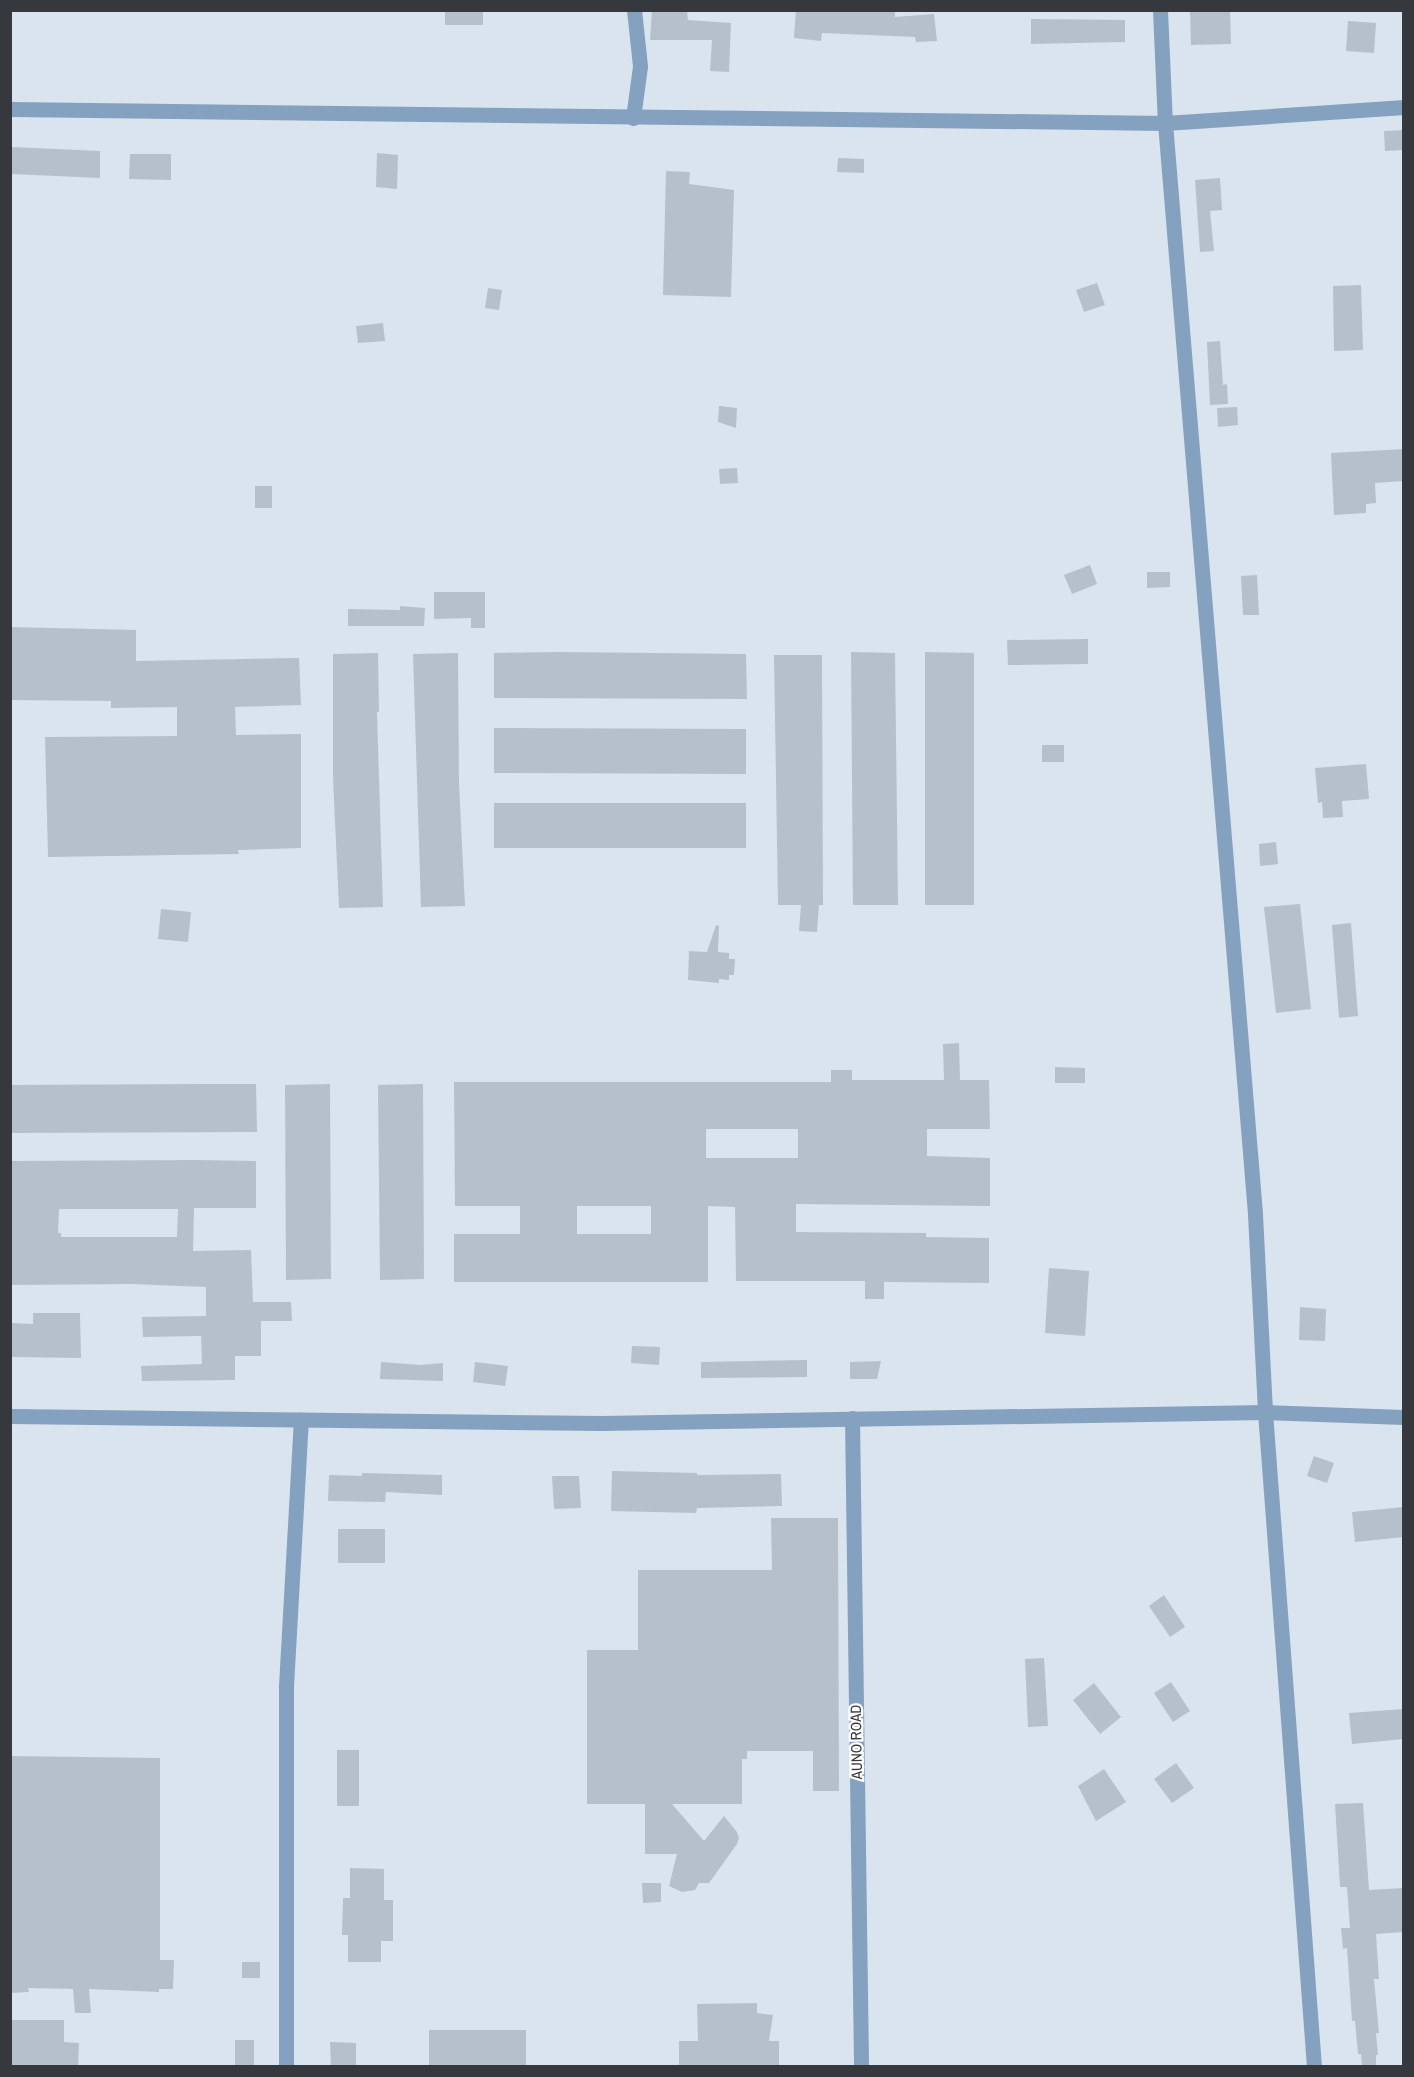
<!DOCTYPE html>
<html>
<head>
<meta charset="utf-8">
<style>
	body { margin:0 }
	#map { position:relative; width:1414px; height:2077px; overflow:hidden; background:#d9e4ef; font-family:"Archivo Narrow",sans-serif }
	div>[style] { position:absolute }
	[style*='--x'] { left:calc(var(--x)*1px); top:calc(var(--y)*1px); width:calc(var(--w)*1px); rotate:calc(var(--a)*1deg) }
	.building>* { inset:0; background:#b5c0ca }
	.minor>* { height:15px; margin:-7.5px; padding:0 7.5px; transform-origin:7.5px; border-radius:7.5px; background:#84a2c0 }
	.tertiary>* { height:15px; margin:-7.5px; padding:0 7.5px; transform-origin:7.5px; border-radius:7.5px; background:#84a2c0 }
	span { translate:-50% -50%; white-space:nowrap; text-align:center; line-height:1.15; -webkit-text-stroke:4.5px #fff; paint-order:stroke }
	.street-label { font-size:15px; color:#35393d }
	.frame { position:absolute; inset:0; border:12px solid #35393d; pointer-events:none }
</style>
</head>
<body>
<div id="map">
	<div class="building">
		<i style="clip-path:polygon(445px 10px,483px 10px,483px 25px,445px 25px)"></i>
		<i style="clip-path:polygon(652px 10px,687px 10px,688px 20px,731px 23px,729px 72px,710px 71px,712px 40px,650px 40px)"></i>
		<i style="clip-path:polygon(796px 10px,895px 10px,895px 17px,934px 14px,937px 41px,916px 42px,915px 37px,822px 33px,821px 41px,794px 38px)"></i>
		<i style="clip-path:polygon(1190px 10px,1230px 10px,1231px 44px,1191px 45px)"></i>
		<i style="clip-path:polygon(1031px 19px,1125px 20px,1125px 42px,1031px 44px)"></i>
		<i style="clip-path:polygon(1348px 21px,1376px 23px,1374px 53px,1346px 51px)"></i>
		<i style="clip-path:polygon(1404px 130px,1404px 150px,1385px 151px,1384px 131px)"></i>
		<i style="clip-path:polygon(12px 147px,100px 151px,100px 178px,11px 174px)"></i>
		<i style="clip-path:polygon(377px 153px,398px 155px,397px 189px,376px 187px)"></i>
		<i style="clip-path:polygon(130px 154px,171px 154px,171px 180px,129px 179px)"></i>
		<i style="clip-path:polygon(838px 158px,864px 159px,864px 173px,837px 172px)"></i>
		<i style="clip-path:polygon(666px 171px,690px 172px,689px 184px,734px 190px,731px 297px,663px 295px)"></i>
		<i style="clip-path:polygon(1220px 178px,1222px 210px,1210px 211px,1214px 251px,1200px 252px,1195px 180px)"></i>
		<i style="clip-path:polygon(1097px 283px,1105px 305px,1084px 312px,1076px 290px)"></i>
		<i style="clip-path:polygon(1361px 285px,1363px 350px,1334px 351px,1333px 286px)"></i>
		<i style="clip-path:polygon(488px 288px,502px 290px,499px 310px,485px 308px)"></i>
		<i style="clip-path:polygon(383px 323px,385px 341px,358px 343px,356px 326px)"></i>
		<i style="clip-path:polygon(1220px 341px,1223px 385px,1227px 384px,1228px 404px,1210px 405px,1207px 342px)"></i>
		<i style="clip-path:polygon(719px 406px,737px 408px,736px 428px,718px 422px)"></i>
		<i style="clip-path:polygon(1237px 407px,1238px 425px,1218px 427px,1217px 408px)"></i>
		<i style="clip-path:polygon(1404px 449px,1404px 481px,1375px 483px,1376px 503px,1366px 504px,1366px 513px,1334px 515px,1331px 453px)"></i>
		<i style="clip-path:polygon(737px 468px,738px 483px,720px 484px,719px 469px)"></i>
		<i style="clip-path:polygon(255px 486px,272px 486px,272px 508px,255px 508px)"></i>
		<i style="clip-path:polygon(1090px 565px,1097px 584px,1072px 594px,1064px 575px)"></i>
		<i style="clip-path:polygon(1147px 572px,1170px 572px,1170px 587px,1147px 588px)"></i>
		<i style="clip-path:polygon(1257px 575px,1259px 615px,1243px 615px,1241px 576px)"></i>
		<i style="clip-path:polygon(434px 592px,485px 592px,485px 628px,471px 628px,471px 618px,434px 619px)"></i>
		<i style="clip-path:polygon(400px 606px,425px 608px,424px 626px,348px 626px,348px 609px,400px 610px)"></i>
		<i style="clip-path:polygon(10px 627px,136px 630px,136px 661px,299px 658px,301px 705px,235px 707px,236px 735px,301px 734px,301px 848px,238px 850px,239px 854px,48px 857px,45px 737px,177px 736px,177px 707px,111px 708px,111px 701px,10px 700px)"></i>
		<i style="clip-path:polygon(1088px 639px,1088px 664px,1008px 665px,1007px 640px)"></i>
		<i style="clip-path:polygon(559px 652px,746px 654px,747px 699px,494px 698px,494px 653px)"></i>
		<i style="clip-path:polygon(851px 652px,895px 653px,898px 905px,853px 905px)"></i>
		<i style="clip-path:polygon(925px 652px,974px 653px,974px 905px,925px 905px)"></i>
		<i style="clip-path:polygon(378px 653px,379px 712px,377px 712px,383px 907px,339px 908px,333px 778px,333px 654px)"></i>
		<i style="clip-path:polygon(458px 653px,459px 783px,465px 906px,421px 907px,413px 654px)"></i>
		<i style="clip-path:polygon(774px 655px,822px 655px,823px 905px,819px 905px,817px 932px,799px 931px,801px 905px,778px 905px)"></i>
		<i style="clip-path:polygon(494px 728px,746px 729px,746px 774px,494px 773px)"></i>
		<i style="clip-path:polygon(1042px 745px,1064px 745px,1064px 762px,1042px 762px)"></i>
		<i style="clip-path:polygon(1366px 764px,1369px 799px,1342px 801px,1343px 817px,1323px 818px,1322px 802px,1318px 803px,1315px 768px)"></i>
		<i style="clip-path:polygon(494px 803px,746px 803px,746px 848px,494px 848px)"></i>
		<i style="clip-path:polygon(1276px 842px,1278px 864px,1260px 866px,1259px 844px)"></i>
		<i style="clip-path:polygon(1300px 904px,1311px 1009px,1276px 1013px,1264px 907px)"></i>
		<i style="clip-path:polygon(161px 909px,191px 912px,188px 942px,158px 939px)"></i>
		<i style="clip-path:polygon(1351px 923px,1358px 1016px,1339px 1018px,1332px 925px)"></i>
		<i style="clip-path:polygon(716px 925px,719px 926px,718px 952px,729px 953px,729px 959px,735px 959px,734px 975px,729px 975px,729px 980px,719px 979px,719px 983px,688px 980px,689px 951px,707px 952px)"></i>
		<i style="clip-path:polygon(evenodd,959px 1043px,960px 1080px,989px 1080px,990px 1129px,927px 1129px,927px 1156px,990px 1158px,990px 1206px,796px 1204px,796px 1232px,926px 1233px,926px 1237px,989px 1238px,989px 1283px,884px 1282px,884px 1299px,865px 1299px,865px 1281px,736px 1281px,735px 1207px,708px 1206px,708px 1282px,454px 1282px,454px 1234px,520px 1234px,520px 1206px,455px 1206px,454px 1082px,831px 1082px,831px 1070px,852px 1070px,852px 1080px,944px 1080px,943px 1044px,959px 1043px,706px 1129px,798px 1129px,798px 1158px,706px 1158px,706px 1129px,959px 1043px,577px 1206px,651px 1206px,651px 1234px,577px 1234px,577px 1206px)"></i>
		<i style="clip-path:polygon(1055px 1067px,1085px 1068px,1085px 1083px,1055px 1083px)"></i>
		<i style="clip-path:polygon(197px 1084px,256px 1084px,257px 1132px,10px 1133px,10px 1085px)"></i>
		<i style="clip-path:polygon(330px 1084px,331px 1279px,286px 1280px,285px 1085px)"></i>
		<i style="clip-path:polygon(423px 1084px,424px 1279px,380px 1280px,378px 1085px)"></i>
		<i style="clip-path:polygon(evenodd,196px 1160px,256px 1161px,256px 1208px,194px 1208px,193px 1251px,251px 1250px,253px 1302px,291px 1302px,292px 1321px,261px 1321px,261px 1356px,235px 1356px,235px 1380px,142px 1381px,141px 1366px,202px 1364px,201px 1336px,143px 1337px,142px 1317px,206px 1316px,206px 1287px,132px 1284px,10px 1285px,10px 1161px,196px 1160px,59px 1209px,178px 1209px,177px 1237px,61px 1237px,61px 1233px,58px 1233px,59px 1209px)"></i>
		<i style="clip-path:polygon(1049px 1268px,1089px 1271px,1085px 1336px,1045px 1333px)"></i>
		<i style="clip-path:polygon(1300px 1307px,1326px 1309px,1325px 1341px,1299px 1340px)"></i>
		<i style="clip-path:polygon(33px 1313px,80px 1313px,81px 1358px,10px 1357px,10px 1323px,33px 1324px)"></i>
		<i style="clip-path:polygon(632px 1346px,660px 1347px,659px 1365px,631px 1363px)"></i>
		<i style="clip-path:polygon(807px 1360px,807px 1377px,701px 1378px,701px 1362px)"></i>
		<i style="clip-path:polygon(881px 1361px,877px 1379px,850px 1379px,850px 1362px)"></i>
		<i style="clip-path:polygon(381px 1362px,420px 1365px,443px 1363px,443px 1381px,380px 1379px)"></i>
		<i style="clip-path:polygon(475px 1362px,508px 1366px,505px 1386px,473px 1382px)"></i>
		<i style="clip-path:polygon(1314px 1456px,1334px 1463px,1327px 1483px,1307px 1476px)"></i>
		<i style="clip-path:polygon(612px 1471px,697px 1473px,697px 1475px,781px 1474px,782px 1506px,697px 1508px,696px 1513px,611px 1511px)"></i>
		<i style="clip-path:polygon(362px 1473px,442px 1475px,442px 1495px,386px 1492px,385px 1502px,328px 1501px,329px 1475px,362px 1476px)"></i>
		<i style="clip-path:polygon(552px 1476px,579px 1476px,581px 1508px,554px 1509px)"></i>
		<i style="clip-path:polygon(1404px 1507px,1404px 1537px,1355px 1542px,1352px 1512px)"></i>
		<i style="clip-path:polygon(771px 1518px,838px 1518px,839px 1791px,813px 1791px,813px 1751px,747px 1751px,747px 1759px,742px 1759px,742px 1804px,672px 1804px,704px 1841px,724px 1816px,737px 1832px,739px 1838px,737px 1844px,709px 1883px,699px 1883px,695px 1890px,682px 1892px,669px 1886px,677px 1854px,645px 1854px,645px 1804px,587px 1804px,587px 1650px,638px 1650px,638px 1570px,772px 1570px)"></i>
		<i style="clip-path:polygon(338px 1529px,385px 1529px,385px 1563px,338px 1563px)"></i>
		<i style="clip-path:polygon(1164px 1595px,1185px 1627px,1170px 1637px,1149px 1606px)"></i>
		<i style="clip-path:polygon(1044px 1658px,1048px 1726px,1028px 1727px,1025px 1659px)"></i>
		<i style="clip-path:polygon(1171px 1682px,1190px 1711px,1173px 1722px,1154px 1693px)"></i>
		<i style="clip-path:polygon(1094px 1683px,1121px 1717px,1100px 1734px,1073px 1700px)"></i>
		<i style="clip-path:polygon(1404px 1709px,1404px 1739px,1352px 1744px,1349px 1713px)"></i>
		<i style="clip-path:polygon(337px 1750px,359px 1750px,359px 1806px,337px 1806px)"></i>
		<i style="clip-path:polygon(10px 1756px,160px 1758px,160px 1960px,174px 1960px,173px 1989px,159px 1989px,159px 1992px,89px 1989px,91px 2013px,75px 2013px,73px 1989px,28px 1988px,29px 1992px,10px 1993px)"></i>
		<i style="clip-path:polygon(1176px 1763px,1194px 1788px,1172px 1803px,1154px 1779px)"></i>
		<i style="clip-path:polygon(1104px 1769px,1126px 1802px,1096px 1821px,1078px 1786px)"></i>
		<i style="clip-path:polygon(1363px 1803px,1369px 1890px,1404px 1888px,1404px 1932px,1376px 1934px,1379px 1979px,1374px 1979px,1379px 2033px,1376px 2033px,1378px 2055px,1376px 2055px,1376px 2067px,1362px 2067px,1361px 2054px,1358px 2054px,1355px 2021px,1352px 2021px,1347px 1948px,1343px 1949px,1341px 1928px,1350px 1928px,1347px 1887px,1340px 1887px,1335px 1804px)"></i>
		<i style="clip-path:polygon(350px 1868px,384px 1869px,384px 1900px,393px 1900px,393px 1941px,381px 1941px,381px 1962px,348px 1962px,348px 1935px,342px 1935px,343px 1898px,350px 1898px)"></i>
		<i style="clip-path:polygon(642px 1883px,661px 1883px,661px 1902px,643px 1903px)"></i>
		<i style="clip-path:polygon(242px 1962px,260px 1962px,260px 1978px,242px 1978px)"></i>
		<i style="clip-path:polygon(757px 2003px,757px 2013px,773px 2015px,769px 2041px,779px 2041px,779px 2067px,679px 2067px,679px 2041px,698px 2041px,697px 2004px)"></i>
		<i style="clip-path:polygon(10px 2020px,64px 2020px,64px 2042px,79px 2043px,78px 2067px,10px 2067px)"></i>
		<i style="clip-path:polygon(429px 2030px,526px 2030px,526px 2067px,429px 2067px)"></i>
		<i style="clip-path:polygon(235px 2040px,254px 2040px,254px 2067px,235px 2067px)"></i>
		<i style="clip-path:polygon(330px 2042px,356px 2043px,356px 2067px,331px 2067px)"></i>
	</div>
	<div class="minor">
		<i style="--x:1160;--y:10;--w:113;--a:87.5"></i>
		<i style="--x:633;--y:118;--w:52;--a:-82.3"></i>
		<i style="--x:640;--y:66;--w:56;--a:-96.1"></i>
		<i style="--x:10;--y:1416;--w:591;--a:0.68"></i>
		<i style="--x:601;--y:1423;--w:664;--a:-0.95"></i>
		<i style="--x:1265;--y:1412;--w:139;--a:2.1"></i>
		<i style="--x:852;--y:1418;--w:648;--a:89.2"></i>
		<i style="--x:286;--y:2066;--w:380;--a:-90"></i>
		<i style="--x:286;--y:1686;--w:267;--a:-86.8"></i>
	</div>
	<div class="tertiary">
		<i style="--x:10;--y:109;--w:1155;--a:0.69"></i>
		<i style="--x:1165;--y:123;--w:240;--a:-3.8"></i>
		<i style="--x:1165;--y:123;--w:1095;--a:85.28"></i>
		<i style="--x:1255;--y:1214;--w:198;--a:87.1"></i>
		<i style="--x:1265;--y:1412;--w:656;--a:85.72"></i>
	</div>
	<div class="street-label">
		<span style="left:856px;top:1742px;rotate:-91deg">AUNO ROAD</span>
	</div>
	<div class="frame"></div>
</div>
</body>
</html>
